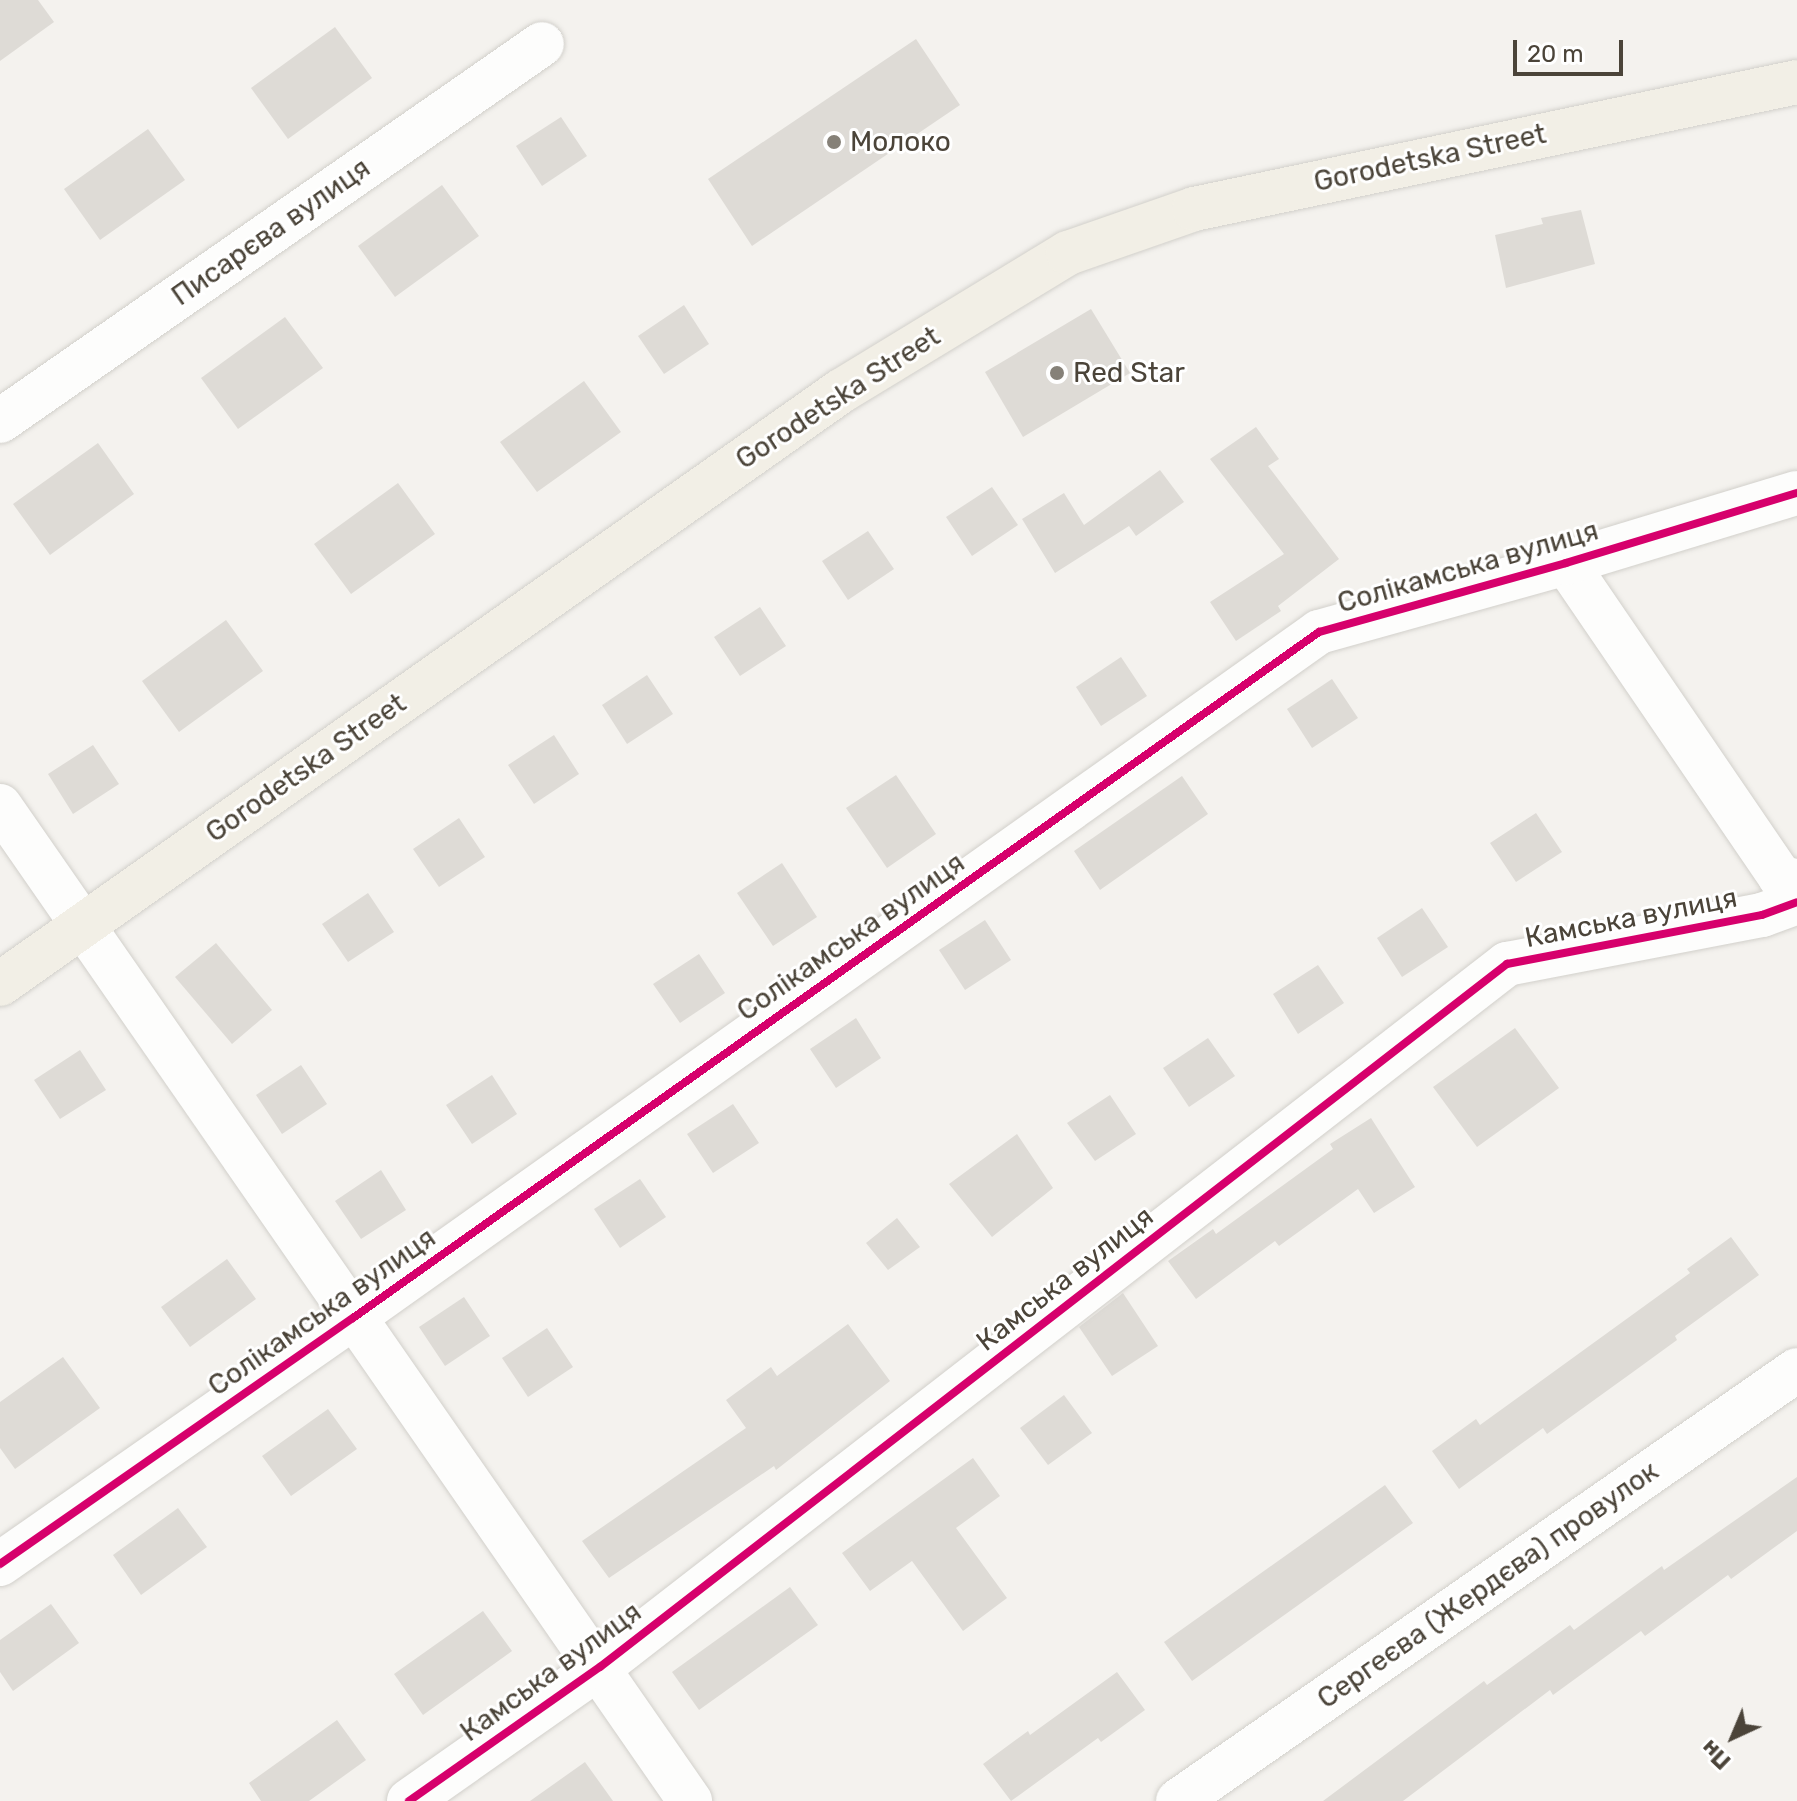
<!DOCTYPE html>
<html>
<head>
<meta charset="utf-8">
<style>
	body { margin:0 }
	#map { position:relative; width:1797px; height:1801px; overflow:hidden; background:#f4f2ee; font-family:Rubik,sans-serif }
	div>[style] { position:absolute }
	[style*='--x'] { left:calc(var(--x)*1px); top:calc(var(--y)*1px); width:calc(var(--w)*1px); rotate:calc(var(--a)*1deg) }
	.building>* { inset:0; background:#dedbd6 }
	.roads { filter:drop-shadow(0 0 2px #d2d0cb) drop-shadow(0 0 2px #d2d0cb) }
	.minor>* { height:44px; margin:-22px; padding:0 22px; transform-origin:22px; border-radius:22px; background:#fdfdfc }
	.major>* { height:44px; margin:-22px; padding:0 22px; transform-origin:22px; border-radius:22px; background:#f2efe6 }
	.cycleway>* { height:8px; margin:-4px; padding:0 4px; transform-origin:4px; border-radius:4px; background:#d6006c }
	.dots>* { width:22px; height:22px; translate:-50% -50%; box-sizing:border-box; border:4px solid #fff; border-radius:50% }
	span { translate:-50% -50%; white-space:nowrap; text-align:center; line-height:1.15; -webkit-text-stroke:6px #fff; paint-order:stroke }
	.poi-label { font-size:28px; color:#4b4439 }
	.left { translate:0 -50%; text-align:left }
	.street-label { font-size:28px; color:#4b4439 }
	.north { position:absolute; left:1693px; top:1697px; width:80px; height:80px; -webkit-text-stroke:6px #fff; paint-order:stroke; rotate:224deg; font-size:22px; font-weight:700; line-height:32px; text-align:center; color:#4b4439 }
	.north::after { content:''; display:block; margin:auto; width:28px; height:36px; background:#4b4439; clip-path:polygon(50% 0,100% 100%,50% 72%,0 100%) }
	.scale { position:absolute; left:1513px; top:40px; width:110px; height:36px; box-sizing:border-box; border:4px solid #4b4439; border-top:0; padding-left:10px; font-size:24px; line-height:28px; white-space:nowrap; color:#4b4439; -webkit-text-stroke:6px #fff; paint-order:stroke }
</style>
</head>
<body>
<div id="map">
	<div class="building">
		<i style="clip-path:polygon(0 0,38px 0,54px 22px,0 61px)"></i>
		<i style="clip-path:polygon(335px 27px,372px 78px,288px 139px,251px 88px)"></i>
		<i style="clip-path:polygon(916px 39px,960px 105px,752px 246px,708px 179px)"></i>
		<i style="clip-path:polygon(561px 117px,587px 156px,542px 186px,516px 146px)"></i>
		<i style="clip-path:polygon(148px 129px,185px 180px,100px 240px,64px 189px)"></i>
		<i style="clip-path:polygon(442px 185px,479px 236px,395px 297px,358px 246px)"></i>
		<i style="clip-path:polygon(1581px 210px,1595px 264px,1506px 288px,1495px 235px,1543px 224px,1541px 218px)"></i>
		<i style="clip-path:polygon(684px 305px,709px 344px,664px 374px,638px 336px)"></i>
		<i style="clip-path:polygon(1091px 309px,1130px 373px,1023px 437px,985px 372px)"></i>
		<i style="clip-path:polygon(285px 317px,323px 368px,238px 429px,201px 378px)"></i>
		<i style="clip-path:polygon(584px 381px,621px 432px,537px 492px,500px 442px)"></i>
		<i style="clip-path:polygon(1256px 427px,1279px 459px,1268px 466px,1339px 559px,1278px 606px,1281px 611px,1236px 641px,1210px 602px,1284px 554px,1210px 459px)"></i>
		<i style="clip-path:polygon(98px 443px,134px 494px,50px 555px,13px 504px)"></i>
		<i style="clip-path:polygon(1160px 470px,1184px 502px,1136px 536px,1129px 526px,1055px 573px,1022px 519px,1064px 493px,1084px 525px)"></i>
		<i style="clip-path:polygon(398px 483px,435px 534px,351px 594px,314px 544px)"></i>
		<i style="clip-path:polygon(992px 487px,1018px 525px,972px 556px,946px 517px)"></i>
		<i style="clip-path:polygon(868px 531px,894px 569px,848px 600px,822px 561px)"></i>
		<i style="clip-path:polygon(760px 607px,786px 646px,740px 676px,714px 637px)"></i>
		<i style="clip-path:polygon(226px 620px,263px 671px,179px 732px,142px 681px)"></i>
		<i style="clip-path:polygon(1121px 657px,1147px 696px,1101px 726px,1076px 687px)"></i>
		<i style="clip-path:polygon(647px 675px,673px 714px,627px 744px,602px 705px)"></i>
		<i style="clip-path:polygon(1332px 679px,1358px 718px,1312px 748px,1287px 709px)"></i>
		<i style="clip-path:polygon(554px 735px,579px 774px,534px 804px,508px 765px)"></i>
		<i style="clip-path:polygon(93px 745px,119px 784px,73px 814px,48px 774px)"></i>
		<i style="clip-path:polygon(896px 775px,936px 834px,887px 868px,846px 808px)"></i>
		<i style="clip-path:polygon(1182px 776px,1208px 814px,1100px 890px,1074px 851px)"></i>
		<i style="clip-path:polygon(1536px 813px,1562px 852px,1516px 882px,1490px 843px)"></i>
		<i style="clip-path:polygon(459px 818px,485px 857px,439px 887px,413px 849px)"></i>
		<i style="clip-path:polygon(782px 863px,817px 917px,773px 946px,737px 893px)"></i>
		<i style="clip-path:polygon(368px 893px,394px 932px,348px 962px,322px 924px)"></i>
		<i style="clip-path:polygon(1422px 908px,1448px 947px,1402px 977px,1377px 938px)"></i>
		<i style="clip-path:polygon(985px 920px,1011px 960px,965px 990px,939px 950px)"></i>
		<i style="clip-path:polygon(216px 943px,272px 1010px,232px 1044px,175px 977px)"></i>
		<i style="clip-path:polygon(699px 954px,725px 993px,680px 1023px,653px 984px)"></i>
		<i style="clip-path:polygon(1318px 965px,1344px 1003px,1298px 1034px,1273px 994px)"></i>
		<i style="clip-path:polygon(856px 1018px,881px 1058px,836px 1088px,810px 1049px)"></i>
		<i style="clip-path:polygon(1515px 1028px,1559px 1088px,1477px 1147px,1433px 1087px)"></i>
		<i style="clip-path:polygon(1208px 1038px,1235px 1076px,1189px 1107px,1163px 1068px)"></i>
		<i style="clip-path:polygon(80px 1050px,106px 1090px,60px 1119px,34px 1080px)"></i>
		<i style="clip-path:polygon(301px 1065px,327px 1104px,282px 1134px,256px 1095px)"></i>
		<i style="clip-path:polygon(492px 1075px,517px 1114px,472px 1144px,446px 1105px)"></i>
		<i style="clip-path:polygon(1110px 1095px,1136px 1134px,1095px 1161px,1067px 1123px)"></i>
		<i style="clip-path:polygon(733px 1104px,759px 1143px,713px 1173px,687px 1134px)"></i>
		<i style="clip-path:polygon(1371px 1118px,1415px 1187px,1374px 1213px,1358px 1189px,1279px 1246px,1275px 1241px,1196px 1299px,1168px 1261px,1213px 1229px,1216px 1234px,1333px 1149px,1330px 1144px)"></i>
		<i style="clip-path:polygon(1017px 1134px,1053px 1188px,992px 1237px,949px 1184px)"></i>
		<i style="clip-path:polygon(381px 1170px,406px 1210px,361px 1239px,335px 1201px)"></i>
		<i style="clip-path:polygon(640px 1179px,666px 1217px,620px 1248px,594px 1209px)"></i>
		<i style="clip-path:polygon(897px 1218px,920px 1247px,888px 1270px,866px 1243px)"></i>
		<i style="clip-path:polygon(1731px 1237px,1759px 1275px,1675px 1336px,1677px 1340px,1633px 1372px,1547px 1434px,1543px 1428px,1459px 1489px,1432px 1451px,1476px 1419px,1480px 1425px,1690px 1273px,1687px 1269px)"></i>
		<i style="clip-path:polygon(227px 1259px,256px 1299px,190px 1347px,161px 1307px)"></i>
		<i style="clip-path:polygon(1123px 1293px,1158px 1346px,1112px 1376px,1079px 1327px)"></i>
		<i style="clip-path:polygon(464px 1297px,490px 1336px,445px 1366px,419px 1327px)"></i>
		<i style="clip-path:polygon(848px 1324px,890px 1381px,776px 1470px,774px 1466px,609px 1578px,582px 1541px,746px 1428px,726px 1400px,771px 1367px,777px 1376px)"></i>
		<i style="clip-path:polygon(547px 1328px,573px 1367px,528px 1397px,502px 1358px)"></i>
		<i style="clip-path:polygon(63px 1357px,100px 1408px,15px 1469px,0 1448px,0 1402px)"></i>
		<i style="clip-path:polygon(1064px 1395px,1092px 1433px,1048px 1465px,1020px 1428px)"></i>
		<i style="clip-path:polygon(328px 1409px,357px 1449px,291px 1496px,262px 1456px)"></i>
		<i style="clip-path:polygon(973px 1458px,1000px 1496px,956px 1528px,1007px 1598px,963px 1631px,912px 1561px,870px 1591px,842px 1553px)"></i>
		<i style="clip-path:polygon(1797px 1477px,1797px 1531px,1731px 1579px,1728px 1575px,1645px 1636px,1641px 1631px,1553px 1695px,1550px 1690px,1403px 1801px,1323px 1801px,1484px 1681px,1487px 1685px,1570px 1625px,1574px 1630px,1662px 1566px,1664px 1570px)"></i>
		<i style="clip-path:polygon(1385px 1485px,1413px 1523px,1192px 1681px,1164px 1642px)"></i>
		<i style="clip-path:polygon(178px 1508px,207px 1547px,141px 1595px,113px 1555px)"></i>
		<i style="clip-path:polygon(790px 1587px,818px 1625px,699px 1710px,672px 1672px)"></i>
		<i style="clip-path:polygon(51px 1604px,79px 1643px,13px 1691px,0 1672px,0 1640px)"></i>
		<i style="clip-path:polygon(483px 1611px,512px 1651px,423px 1715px,394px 1674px)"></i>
		<i style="clip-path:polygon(1117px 1672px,1145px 1710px,1101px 1742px,1098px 1738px,1011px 1801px,983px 1764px,1028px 1731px,1030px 1735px)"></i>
		<i style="clip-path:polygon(337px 1720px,366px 1760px,309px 1801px,261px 1801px,249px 1783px)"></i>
		<i style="clip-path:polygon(585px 1762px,613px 1801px,530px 1801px)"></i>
	</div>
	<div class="roads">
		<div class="minor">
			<i style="--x:0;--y:421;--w:660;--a:-34.82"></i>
			<i style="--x:1566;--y:563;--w:380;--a:55.7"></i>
			<i style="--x:1780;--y:877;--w:18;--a:16"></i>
			<i style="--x:0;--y:806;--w:1211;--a:55.26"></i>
			<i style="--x:0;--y:1564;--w:430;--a:-34.9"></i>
			<i style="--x:353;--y:1318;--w:1185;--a:-35.38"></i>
			<i style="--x:1319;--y:632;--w:256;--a:-15.6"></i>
			<i style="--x:1566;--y:563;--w:241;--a:-16.9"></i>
			<i style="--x:409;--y:1801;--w:233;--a:-35.1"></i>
			<i style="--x:600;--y:1667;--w:1148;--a:-37.78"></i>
			<i style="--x:1507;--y:964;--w:260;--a:-10.9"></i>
			<i style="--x:1762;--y:915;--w:37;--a:-20"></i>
			<i style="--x:1178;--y:1801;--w:754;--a:-34.85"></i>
		</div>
		<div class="major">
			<i style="--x:0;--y:984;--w:1029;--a:-35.19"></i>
			<i style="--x:841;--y:391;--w:266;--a:-31.3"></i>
			<i style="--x:1068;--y:253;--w:133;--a:-19.2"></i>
			<i style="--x:1194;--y:209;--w:616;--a:-11.89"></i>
		</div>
	</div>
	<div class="cycleway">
		<i style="--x:0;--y:1564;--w:430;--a:-34.9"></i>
		<i style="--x:353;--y:1318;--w:1185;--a:-35.38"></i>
		<i style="--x:1319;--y:632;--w:256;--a:-15.6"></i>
		<i style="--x:1566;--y:563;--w:241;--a:-16.9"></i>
		<i style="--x:409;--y:1801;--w:233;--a:-35.1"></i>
		<i style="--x:600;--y:1667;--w:1148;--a:-37.78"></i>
		<i style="--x:1507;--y:964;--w:260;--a:-10.9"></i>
		<i style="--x:1762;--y:915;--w:37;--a:-20"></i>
	</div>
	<div class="dots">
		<i style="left:834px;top:142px;background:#868178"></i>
		<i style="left:1057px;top:373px;background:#868178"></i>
	</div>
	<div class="poi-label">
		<span class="left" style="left:850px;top:142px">Молоко</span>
		<span class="left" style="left:1073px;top:373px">Red Star</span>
	</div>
	<div class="street-label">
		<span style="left:1430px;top:158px;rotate:-12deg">Gorodetska Street</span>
		<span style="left:271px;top:232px;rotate:-35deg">Писарєва вулиця</span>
		<span style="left:838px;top:398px;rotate:-33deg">Gorodetska Street</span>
		<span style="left:1468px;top:567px;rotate:-16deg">Солікамська вулиця</span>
		<span style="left:306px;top:768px;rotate:-35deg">Gorodetska Street</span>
		<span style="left:1631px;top:918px;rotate:-11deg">Камська вулиця</span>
		<span style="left:851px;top:937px;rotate:-35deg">Солікамська вулиця</span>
		<span style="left:1065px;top:1279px;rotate:-38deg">Камська вулиця</span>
		<span style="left:322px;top:1312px;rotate:-35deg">Солікамська вулиця</span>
		<span style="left:1488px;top:1585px;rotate:-35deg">Сергеєва (Жердєва) провулок</span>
		<span style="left:551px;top:1672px;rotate:-36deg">Камська вулиця</span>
	</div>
	<div class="north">Пн</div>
	<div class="scale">20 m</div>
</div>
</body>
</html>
